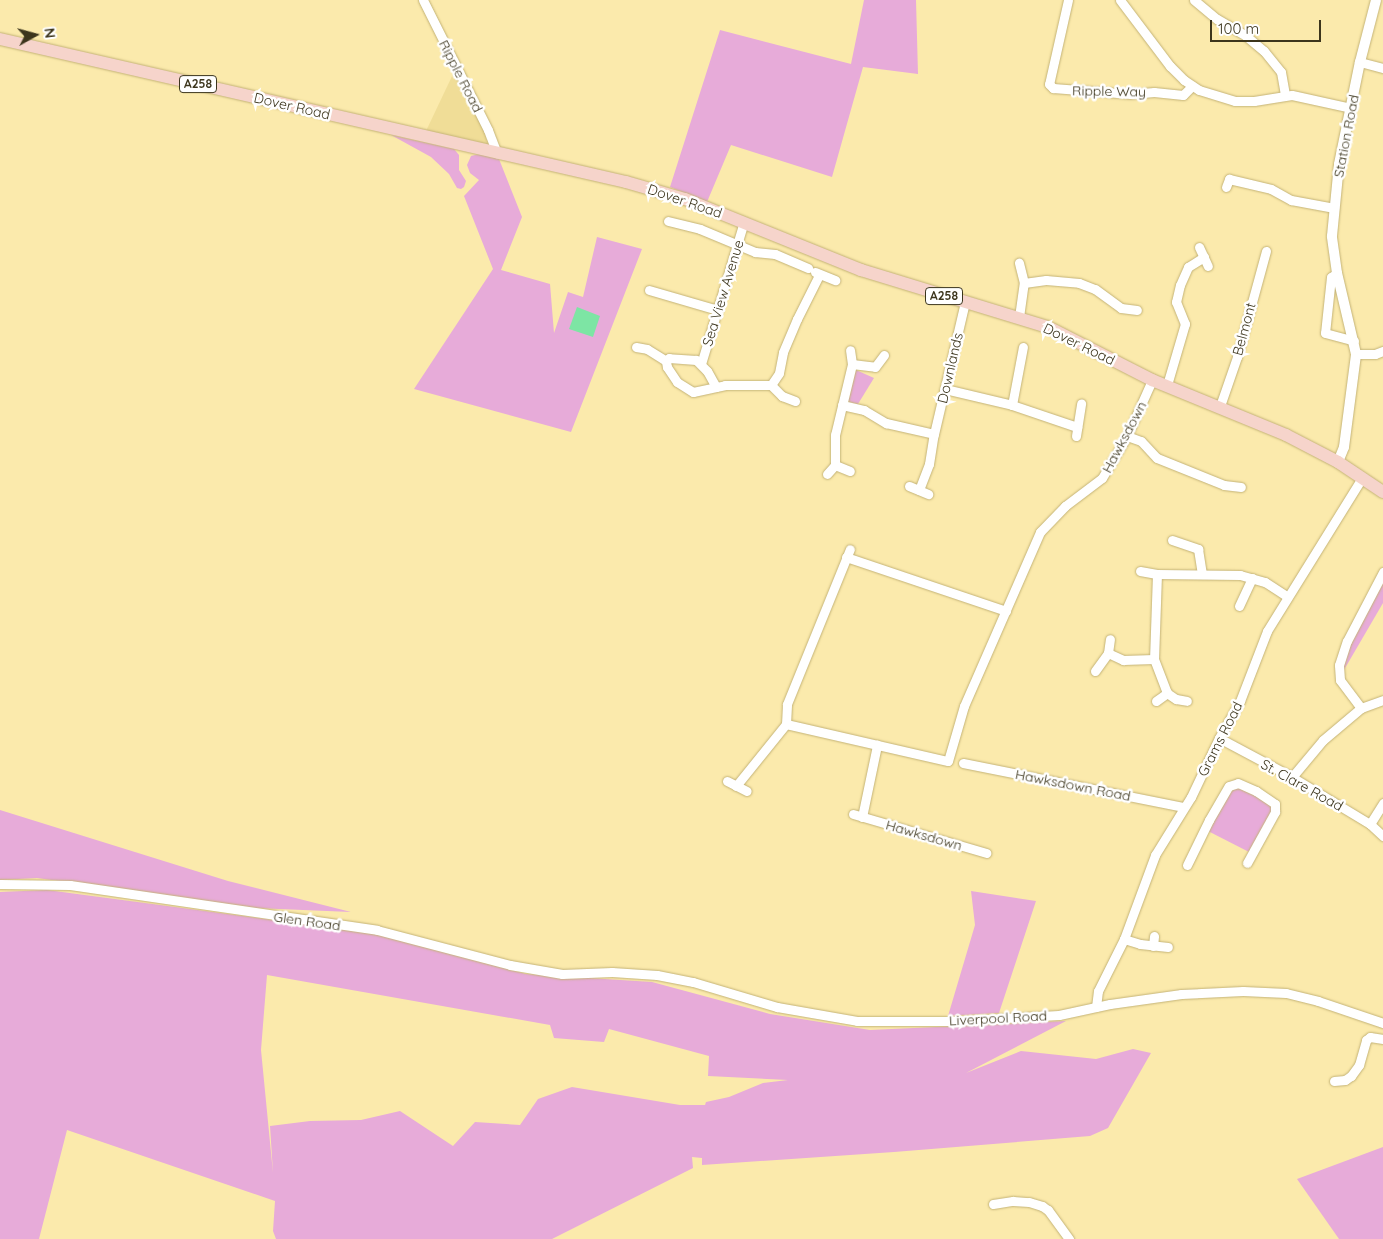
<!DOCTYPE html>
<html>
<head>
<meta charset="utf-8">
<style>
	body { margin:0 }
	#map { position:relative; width:1383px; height:1239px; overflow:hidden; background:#fbeaac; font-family:Quicksand,sans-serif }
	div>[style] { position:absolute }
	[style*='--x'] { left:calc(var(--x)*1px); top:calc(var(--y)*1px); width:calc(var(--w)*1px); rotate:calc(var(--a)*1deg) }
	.built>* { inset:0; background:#f0dd97 }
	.green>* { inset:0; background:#e7abd9 }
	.water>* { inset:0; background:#7de5a4 }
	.roads { filter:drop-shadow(0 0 1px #c4b377) drop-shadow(0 0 1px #c4b377) }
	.minor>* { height:9px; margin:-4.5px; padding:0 4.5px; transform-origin:4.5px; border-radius:4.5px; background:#fff }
	.tertiary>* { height:10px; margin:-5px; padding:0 5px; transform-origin:5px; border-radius:5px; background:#fff }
	.primary>* { height:12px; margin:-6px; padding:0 6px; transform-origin:6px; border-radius:6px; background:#f6d4cb }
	span { translate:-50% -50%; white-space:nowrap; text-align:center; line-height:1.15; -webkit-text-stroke:5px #fff; paint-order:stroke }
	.shield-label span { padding:1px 4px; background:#fff; border:1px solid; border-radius:4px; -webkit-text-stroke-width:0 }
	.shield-label { font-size:12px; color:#3c351c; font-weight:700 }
	.street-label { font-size:14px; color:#3c351c }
	.north { position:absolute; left:10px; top:10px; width:50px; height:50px; -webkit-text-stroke:4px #fff; paint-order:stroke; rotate:83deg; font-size:14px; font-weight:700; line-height:20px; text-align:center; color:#3c351c }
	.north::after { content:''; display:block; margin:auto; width:18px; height:22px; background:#3c351c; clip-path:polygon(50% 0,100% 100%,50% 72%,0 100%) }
	.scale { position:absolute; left:1210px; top:20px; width:111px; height:22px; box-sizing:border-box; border:2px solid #3c351c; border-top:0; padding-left:6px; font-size:15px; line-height:18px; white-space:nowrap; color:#3c351c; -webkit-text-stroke:4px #fff; paint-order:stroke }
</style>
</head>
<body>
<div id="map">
	<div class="built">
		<i style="clip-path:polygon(454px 72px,485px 131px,487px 144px,426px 131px)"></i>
	</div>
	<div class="green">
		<i style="clip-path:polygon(864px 0,916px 0,918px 74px,863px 67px,832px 177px,731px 145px,707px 202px,670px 187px,720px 30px,851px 64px)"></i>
		<i style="clip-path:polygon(391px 135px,454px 149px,459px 155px,459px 170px,466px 181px,464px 187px,461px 189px,457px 188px,449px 174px,431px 157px)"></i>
		<i style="clip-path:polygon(479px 154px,499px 159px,522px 217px,501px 270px,550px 284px,554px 333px,568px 292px,583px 297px,597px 237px,642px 249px,571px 432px,414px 389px,493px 269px,464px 196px,479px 180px,470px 173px,467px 165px,471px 156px)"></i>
		<i style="clip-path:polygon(856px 370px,874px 378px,858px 404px,848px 402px)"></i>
		<i style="clip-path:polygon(1383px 583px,1383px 603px,1341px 675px,1343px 658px)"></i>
		<i style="clip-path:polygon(1233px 784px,1275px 804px,1251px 853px,1204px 829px)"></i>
		<i style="clip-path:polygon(0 810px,228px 881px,351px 912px,255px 908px,37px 878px,0 880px)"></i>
		<i style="clip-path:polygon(evenodd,47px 890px,378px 934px,526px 974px,652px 982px,770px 1014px,870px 1030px,1066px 1021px,966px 1073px,1021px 1051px,1096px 1059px,1133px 1049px,1151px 1053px,1108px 1128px,1090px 1136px,894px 1152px,702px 1165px,702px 1158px,692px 1157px,693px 1168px,552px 1239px,276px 1239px,273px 1231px,275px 1201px,67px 1130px,39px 1239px,0 1239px,0 892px,47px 890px,267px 975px,550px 1025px,554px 1038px,604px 1042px,609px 1029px,709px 1056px,708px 1076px,788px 1080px,763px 1083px,729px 1097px,706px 1102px,705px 1105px,680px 1105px,572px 1087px,538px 1099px,520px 1125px,475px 1122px,453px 1146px,400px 1111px,361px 1120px,310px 1121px,270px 1126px,273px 1173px,261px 1050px,267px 975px)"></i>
		<i style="clip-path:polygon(971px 891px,1036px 901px,999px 1013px,948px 1016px,975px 925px)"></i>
		<i style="clip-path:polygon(1383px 1147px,1383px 1239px,1339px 1239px,1297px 1179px)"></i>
	</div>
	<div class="water">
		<i style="clip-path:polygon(577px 307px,600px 316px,593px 337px,569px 329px)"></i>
	</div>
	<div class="roads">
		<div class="minor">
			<i style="--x:423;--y:0;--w:145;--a:63.4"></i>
			<i style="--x:488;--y:130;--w:25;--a:69"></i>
			<i style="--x:1068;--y:0;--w:86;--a:102.7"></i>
			<i style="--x:1049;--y:84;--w:6;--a:45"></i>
			<i style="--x:1053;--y:88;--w:78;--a:4.4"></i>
			<i style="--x:1131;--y:94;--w:23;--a:-5"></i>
			<i style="--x:1154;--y:92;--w:29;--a:6"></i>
			<i style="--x:1183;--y:95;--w:13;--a:-45"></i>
			<i style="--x:1120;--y:0;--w:83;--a:52.9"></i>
			<i style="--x:1170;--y:66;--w:20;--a:45"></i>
			<i style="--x:1184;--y:80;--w:18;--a:34"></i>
			<i style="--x:1199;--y:90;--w:38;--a:17"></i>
			<i style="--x:1235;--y:101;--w:19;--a:0"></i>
			<i style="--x:1254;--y:101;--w:38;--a:-9"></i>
			<i style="--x:1292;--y:95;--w:60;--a:12.4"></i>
			<i style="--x:1194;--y:0;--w:30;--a:40"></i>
			<i style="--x:1217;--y:19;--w:34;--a:30"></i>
			<i style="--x:1246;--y:36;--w:23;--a:40"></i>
			<i style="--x:1264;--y:51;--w:27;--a:51"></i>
			<i style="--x:1281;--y:72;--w:23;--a:80"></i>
			<i style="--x:1360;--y:62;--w:24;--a:15"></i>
			<i style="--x:1226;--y:187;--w:9;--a:-69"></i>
			<i style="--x:1229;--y:179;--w:43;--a:13.4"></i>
			<i style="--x:1271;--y:189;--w:23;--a:29"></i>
			<i style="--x:1291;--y:200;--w:44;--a:10.5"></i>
			<i style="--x:668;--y:221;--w:33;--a:14"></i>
			<i style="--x:700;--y:229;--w:60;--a:22.7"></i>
			<i style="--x:755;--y:252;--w:20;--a:6"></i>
			<i style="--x:775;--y:254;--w:36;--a:23"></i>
			<i style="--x:1199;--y:247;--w:21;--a:65"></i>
			<i style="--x:815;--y:272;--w:22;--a:22"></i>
			<i style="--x:1337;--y:273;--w:7;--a:146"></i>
			<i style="--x:1331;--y:277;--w:56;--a:96.1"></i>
			<i style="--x:1325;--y:333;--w:30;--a:15"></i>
			<i style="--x:1024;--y:283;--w:22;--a:-8"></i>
			<i style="--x:1046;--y:280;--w:33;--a:5"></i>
			<i style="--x:1079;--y:283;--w:17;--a:21"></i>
			<i style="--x:1095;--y:289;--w:32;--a:36"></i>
			<i style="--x:1121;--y:308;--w:16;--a:7"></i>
			<i style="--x:649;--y:290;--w:72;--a:16.2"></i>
			<i style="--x:1019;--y:317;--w:34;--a:-82"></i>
			<i style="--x:1024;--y:283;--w:21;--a:-104"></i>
			<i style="--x:636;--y:347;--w:11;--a:10"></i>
			<i style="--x:647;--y:349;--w:22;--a:32"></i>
			<i style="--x:1356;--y:354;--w:19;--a:0"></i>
			<i style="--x:1375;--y:354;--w:9;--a:-21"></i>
			<i style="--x:701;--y:364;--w:148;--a:-73.2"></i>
			<i style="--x:852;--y:364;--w:23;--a:7"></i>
			<i style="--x:875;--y:367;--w:15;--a:-53"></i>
			<i style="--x:771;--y:385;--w:16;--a:45"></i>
			<i style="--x:782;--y:396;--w:14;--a:21"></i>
			<i style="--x:1167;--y:385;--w:64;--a:-73.6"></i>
			<i style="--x:1185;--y:324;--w:24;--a:-112"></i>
			<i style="--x:1176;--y:302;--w:17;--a:-77"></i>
			<i style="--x:1180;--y:285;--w:20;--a:-66"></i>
			<i style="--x:1188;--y:267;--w:19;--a:-32"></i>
			<i style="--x:716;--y:387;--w:18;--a:-119"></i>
			<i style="--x:707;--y:371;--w:16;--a:-135"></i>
			<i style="--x:696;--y:360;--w:27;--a:-176"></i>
			<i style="--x:669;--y:358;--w:4;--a:135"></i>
			<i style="--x:666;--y:361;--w:6;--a:81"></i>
			<i style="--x:667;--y:367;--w:18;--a:56"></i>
			<i style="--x:677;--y:382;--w:19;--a:32"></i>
			<i style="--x:693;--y:392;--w:33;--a:-12"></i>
			<i style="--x:725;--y:385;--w:46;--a:0"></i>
			<i style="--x:771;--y:385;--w:14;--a:-56"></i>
			<i style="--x:779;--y:373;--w:21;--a:-79"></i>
			<i style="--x:783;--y:352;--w:36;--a:-67"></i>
			<i style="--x:797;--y:319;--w:49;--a:-63.4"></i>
			<i style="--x:945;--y:389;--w:69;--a:13.4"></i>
			<i style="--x:1012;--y:405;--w:69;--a:18.7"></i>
			<i style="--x:842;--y:405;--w:23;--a:13"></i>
			<i style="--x:864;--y:410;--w:26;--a:31"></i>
			<i style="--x:886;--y:423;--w:49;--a:12.9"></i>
			<i style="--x:1012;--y:405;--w:59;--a:-79.3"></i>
			<i style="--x:1220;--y:406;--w:52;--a:-70.9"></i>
			<i style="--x:1237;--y:357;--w:110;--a:-74.7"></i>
			<i style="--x:1076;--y:436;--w:33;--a:-81"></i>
			<i style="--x:1127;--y:436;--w:15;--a:20"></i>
			<i style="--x:1141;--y:441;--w:23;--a:47"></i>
			<i style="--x:1157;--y:458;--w:72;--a:21.9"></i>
			<i style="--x:1224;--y:485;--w:17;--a:7"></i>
			<i style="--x:835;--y:465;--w:16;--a:22"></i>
			<i style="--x:827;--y:474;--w:12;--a:-48"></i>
			<i style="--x:835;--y:465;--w:30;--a:-90"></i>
			<i style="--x:835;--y:435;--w:73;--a:-76.5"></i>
			<i style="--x:852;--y:364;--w:14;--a:-98"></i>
			<i style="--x:909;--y:486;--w:21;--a:23"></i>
			<i style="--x:919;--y:490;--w:28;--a:-69"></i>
			<i style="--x:929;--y:464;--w:30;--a:-81"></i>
			<i style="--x:934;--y:434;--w:136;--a:-76.8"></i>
			<i style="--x:1172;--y:540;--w:28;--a:19"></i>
			<i style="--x:1198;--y:549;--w:25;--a:81"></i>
			<i style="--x:846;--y:557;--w:169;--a:18.6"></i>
			<i style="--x:1140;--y:571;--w:17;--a:10"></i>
			<i style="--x:1157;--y:574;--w:83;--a:0.7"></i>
			<i style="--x:1240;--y:575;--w:26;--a:16"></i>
			<i style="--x:1265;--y:582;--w:27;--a:33"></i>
			<i style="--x:1157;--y:574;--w:85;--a:92"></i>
			<i style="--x:1154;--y:659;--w:36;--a:69"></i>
			<i style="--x:1167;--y:693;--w:11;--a:34"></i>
			<i style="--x:1176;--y:699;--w:11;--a:10"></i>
			<i style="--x:1239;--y:606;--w:31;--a:-65"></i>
			<i style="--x:1108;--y:653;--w:17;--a:25"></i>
			<i style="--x:1123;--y:660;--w:31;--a:-2"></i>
			<i style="--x:1095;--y:671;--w:22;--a:-54"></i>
			<i style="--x:1108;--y:653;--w:14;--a:-82"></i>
			<i style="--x:1156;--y:701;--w:14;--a:-36"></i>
			<i style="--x:1361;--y:708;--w:35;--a:-127"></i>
			<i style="--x:1340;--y:680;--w:15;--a:-94"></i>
			<i style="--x:1339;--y:665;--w:25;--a:-72"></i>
			<i style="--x:1347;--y:641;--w:78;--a:-62.4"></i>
			<i style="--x:786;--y:724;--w:166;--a:12.9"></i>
			<i style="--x:948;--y:761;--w:57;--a:-73.8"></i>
			<i style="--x:964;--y:706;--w:190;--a:-66.4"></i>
			<i style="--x:1040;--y:532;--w:36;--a:-46"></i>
			<i style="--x:1065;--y:506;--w:46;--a:-37.1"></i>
			<i style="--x:1102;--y:478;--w:49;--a:-59.2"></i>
			<i style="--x:1127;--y:436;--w:61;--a:-65.9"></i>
			<i style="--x:1219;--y:738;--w:83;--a:28.1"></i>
			<i style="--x:1292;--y:777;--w:91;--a:31.1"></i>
			<i style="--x:1370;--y:824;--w:18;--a:43"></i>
			<i style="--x:963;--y:763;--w:224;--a:11.3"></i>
			<i style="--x:1292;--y:777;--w:48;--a:-50"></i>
			<i style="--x:1323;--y:740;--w:50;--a:-40.1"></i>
			<i style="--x:1361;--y:708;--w:23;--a:-20"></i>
			<i style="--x:727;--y:781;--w:22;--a:27"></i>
			<i style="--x:736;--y:786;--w:80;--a:-51.1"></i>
			<i style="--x:786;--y:724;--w:20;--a:-87"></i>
			<i style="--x:787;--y:704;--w:167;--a:-67.9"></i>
			<i style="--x:853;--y:814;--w:139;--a:16.3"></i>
			<i style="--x:862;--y:817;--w:74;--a:-78.2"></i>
			<i style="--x:1370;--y:824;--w:25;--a:-58"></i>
			<i style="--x:1187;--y:865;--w:50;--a:-63.9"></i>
			<i style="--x:1209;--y:820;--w:39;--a:-60"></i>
			<i style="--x:1229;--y:786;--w:9;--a:-18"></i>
			<i style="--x:1238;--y:783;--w:20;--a:24"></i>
			<i style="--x:1256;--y:791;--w:23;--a:34"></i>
			<i style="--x:1275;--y:804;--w:8;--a:90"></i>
			<i style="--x:1275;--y:812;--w:58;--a:118.8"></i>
			<i style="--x:0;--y:884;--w:70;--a:0.8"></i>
			<i style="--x:70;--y:885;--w:310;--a:8.3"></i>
			<i style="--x:377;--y:930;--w:138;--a:14.7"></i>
			<i style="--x:510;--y:965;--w:53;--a:9.8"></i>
			<i style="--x:562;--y:974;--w:50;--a:-2.3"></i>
			<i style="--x:612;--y:972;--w:45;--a:3.8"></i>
			<i style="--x:657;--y:975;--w:37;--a:11"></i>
			<i style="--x:693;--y:982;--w:88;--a:16.6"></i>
			<i style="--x:777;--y:1007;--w:81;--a:9.9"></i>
			<i style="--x:857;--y:1021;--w:94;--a:0"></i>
			<i style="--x:951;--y:1021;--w:108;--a:-3.2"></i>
			<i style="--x:1059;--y:1015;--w:52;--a:-12.2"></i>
			<i style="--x:1110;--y:1004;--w:72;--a:-8"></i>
			<i style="--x:1181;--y:994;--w:62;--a:-2.8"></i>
			<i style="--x:1243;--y:991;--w:43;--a:2.7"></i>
			<i style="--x:1286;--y:993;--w:33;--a:14"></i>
			<i style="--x:1318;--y:1001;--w:69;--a:18.7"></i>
			<i style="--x:1124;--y:939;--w:17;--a:17"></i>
			<i style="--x:1140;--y:944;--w:28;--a:6"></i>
			<i style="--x:1153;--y:946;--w:10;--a:-84"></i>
			<i style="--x:1096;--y:1007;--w:16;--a:-83"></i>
			<i style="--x:1098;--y:991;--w:58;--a:-63.4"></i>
			<i style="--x:1124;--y:939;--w:90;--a:-69.7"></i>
			<i style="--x:1155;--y:855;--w:68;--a:-58.2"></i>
			<i style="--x:1191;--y:797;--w:65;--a:-64.6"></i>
			<i style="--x:1219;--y:738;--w:43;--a:-60.4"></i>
			<i style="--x:1240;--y:701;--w:75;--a:-68.9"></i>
			<i style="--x:1267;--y:631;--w:180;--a:-58.2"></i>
			<i style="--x:1334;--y:1081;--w:11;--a:-5"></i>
			<i style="--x:1345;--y:1080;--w:7;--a:-34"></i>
			<i style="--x:1351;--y:1076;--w:14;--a:-54"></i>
			<i style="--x:1359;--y:1065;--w:26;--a:-74"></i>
			<i style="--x:1366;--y:1040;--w:5;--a:-37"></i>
			<i style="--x:1370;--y:1037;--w:13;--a:9"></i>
			<i style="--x:993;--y:1204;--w:20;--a:-9"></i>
			<i style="--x:1013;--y:1201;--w:16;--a:4"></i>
			<i style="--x:1029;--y:1202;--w:14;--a:17"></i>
			<i style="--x:1042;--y:1206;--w:7;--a:34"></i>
			<i style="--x:1048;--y:1210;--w:36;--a:54"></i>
		</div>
		<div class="tertiary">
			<i style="--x:1338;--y:462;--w:16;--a:-68"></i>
			<i style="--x:1344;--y:447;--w:94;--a:-82.6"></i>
			<i style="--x:1356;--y:354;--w:83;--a:-103.2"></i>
			<i style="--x:1337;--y:273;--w:37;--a:-98"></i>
			<i style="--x:1332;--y:236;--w:72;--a:-84.4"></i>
			<i style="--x:1339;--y:164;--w:104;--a:-78.4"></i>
			<i style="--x:1360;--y:62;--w:64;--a:-75.5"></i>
		</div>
		<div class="primary">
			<i style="--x:0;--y:39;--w:642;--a:12.87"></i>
			<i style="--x:626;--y:182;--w:61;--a:16.1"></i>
			<i style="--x:685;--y:199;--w:190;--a:22"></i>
			<i style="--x:861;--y:270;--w:195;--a:17"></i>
			<i style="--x:1048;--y:327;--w:117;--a:27"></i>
			<i style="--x:1152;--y:380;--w:145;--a:22.3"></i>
			<i style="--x:1286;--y:435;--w:59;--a:27.4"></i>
			<i style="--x:1338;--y:462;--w:54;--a:33.7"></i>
		</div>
	</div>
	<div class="shield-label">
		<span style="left:198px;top:84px">A258</span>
		<span style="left:944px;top:296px">A258</span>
	</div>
	<div class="street-label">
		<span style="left:461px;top:76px;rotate:63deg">Ripple Road</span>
		<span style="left:1109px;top:91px;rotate:1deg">Ripple Way</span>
		<span style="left:292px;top:106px;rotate:13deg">Dover Road</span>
		<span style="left:1346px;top:136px;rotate:-79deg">Station Road</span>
		<span style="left:685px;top:201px;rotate:19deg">Dover Road</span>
		<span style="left:723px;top:293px;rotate:-73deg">Sea View Avenue</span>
		<span style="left:1244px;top:329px;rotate:-75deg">Belmont</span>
		<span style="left:1079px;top:344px;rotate:26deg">Dover Road</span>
		<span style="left:950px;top:368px;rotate:-77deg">Downlands</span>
		<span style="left:1124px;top:437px;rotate:-62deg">Hawksdown</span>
		<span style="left:1220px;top:739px;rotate:-63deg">Grams Road</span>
		<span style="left:1073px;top:785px;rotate:11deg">Hawksdown Road</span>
		<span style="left:1302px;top:785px;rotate:29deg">St. Clare Road</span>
		<span style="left:924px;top:835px;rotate:16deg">Hawksdown</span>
		<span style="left:307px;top:921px;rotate:8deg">Glen Road</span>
		<span style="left:998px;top:1018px;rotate:-3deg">Liverpool Road</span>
	</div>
	<div class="north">N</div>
	<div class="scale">100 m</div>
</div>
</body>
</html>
